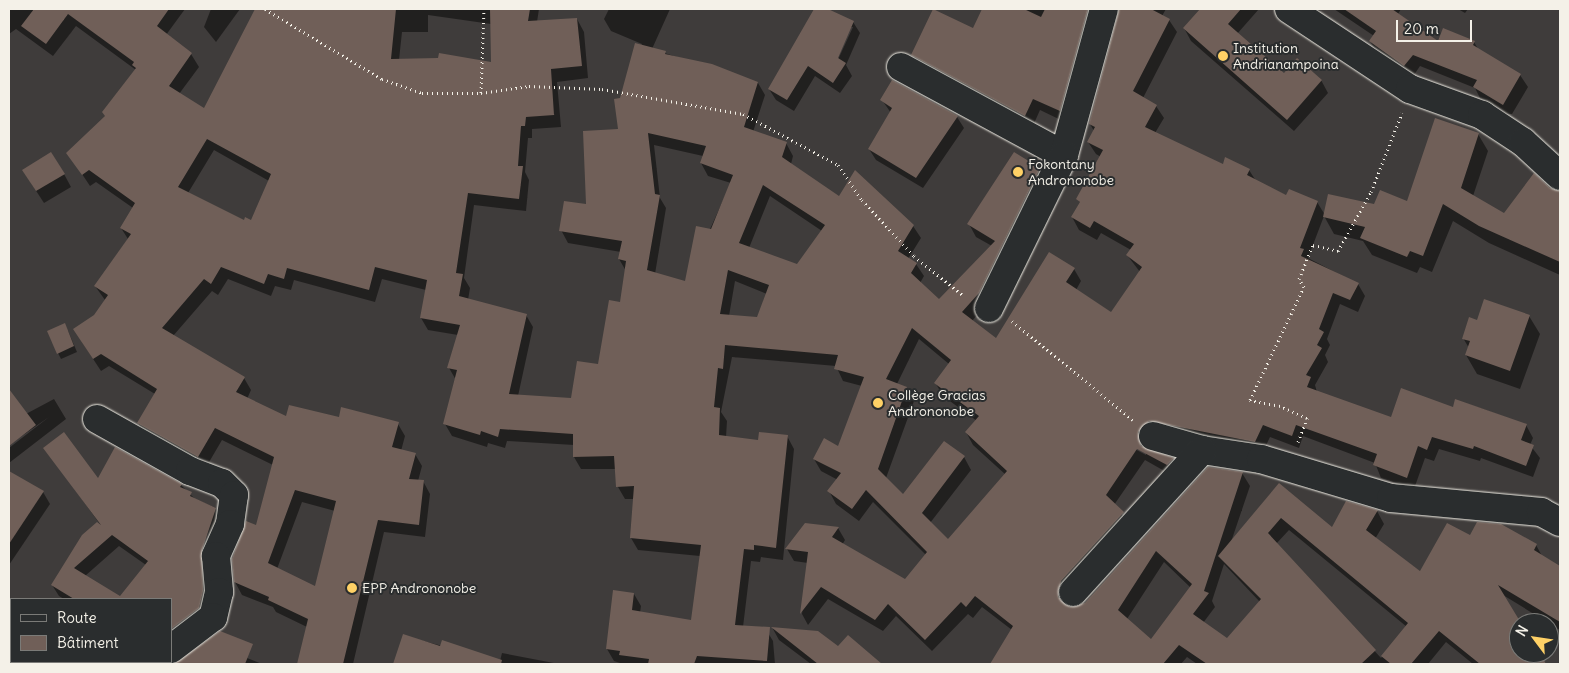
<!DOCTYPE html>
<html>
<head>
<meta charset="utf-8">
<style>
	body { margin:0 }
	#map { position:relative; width:1569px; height:673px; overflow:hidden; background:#3f3c3b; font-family:Delius,sans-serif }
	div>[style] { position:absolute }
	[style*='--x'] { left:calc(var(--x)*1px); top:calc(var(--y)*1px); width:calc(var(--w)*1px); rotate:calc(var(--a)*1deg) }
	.shadow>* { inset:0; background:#0007 }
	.building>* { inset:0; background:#705f58 }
	.path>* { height:3px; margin-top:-1.5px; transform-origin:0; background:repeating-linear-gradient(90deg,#f4f1e8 0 1px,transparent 0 5px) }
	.roads { filter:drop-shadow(0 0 1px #f4f1e8) drop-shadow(0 0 1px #f4f1e8) }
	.minor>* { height:28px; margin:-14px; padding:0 14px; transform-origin:14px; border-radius:14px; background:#2a2d2e }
	.dots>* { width:14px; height:14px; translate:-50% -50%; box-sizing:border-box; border:2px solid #2a2d2e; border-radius:50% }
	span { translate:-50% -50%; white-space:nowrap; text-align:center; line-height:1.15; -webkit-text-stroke:4px #2a2d2e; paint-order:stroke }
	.poi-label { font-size:14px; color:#f4f1e8 }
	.left { translate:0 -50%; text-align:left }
	.frame { position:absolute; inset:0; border:10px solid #f4f1e8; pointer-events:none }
	.legend { position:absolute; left:10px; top:598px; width:162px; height:65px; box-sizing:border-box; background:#2a2d2e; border:1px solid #7b7b78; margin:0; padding:6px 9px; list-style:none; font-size:15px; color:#f4f1e8 }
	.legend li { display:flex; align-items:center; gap:10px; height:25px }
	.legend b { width:25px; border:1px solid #7b7b78 }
	.north { position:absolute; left:1509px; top:613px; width:50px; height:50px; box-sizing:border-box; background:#2a2d2e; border:1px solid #7b7b78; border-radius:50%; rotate:301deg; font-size:14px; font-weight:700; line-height:20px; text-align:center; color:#f4f1e8 }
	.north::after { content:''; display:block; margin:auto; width:18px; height:22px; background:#ffd166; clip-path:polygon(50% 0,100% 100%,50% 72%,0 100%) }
	.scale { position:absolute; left:1396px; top:20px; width:76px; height:22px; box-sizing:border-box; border:2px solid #f4f1e8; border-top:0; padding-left:6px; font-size:15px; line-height:18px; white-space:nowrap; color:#f4f1e8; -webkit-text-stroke:4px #2a2d2e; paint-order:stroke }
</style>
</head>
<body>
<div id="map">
	<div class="shadow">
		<i style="clip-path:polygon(evenodd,9px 9px,185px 9px,166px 35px,191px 54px,199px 67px,179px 94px,205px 110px,256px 9px,539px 9px,537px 22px,577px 19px,584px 32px,588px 78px,557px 82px,561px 127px,532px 129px,532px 138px,528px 138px,525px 172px,529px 180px,526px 211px,474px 205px,464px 278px,470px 288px,468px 300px,526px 315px,533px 327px,518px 396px,572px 399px,599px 365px,621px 304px,626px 271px,619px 259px,621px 252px,568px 243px,561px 230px,587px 206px,620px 130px,620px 100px,642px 44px,611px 31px,604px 19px,609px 9px,670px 9px,652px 49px,758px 83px,765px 95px,753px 132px,786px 143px,793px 156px,791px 164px,840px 198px,913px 226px,921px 238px,908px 259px,916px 264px,924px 276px,920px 283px,940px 301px,992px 246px,976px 237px,969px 224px,1039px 169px,1047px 181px,986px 305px,972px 321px,996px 340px,1074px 269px,1081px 281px,1076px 290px,1111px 313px,1140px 272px,1127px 255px,1131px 250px,1101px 233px,1097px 240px,1079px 230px,1072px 217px,1081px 204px,1078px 199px,1101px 157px,1096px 154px,1088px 142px,1094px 131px,1090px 124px,1118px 9px,1166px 9px,1162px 16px,1169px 20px,1177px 32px,1143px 98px,1156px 106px,1164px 118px,1155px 133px,1223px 165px,1249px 170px,1256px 181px,1287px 196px,1317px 202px,1325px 215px,1408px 203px,1478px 134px,1488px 151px,1473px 196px,1504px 214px,1534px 175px,1556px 192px,1560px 191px,1560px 275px,1489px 243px,1453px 221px,1432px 272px,1420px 267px,1417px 273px,1372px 255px,1363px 241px,1334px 234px,1324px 216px,1308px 258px,1358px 284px,1365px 296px,1358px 312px,1340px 304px,1327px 339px,1330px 345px,1325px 355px,1328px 362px,1315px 385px,1317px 392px,1391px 418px,1453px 408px,1456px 401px,1483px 409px,1526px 425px,1533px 438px,1530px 445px,1540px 458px,1533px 477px,1481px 458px,1480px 461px,1439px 449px,1434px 461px,1425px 458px,1414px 489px,1381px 478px,1375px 463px,1303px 436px,1299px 448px,1270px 437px,1262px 454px,1144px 445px,1145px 449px,1173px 459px,1180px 471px,1175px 477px,1145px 460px,1114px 505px,1131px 525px,1068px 594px,1065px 605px,1069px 609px,1085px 604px,1242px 473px,1250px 486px,1231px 542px,1279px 484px,1332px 529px,1377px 511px,1384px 524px,1375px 539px,1421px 572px,1470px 537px,1536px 545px,1542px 556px,1560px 567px,1560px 630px,1503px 595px,1519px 653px,1538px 653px,1545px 664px,1473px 664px,1446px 642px,1428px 664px,1197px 664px,1187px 657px,1181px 664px,998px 664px,995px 659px,1012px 630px,982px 607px,973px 618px,968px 614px,932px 651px,896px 616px,883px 631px,828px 599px,808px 625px,802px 614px,808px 563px,794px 561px,787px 549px,805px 524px,838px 528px,845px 540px,842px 545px,905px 581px,926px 555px,873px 502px,859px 521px,836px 504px,829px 491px,838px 480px,821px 471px,814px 459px,839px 448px,862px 386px,843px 381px,836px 366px,732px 357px,721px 412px,727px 421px,726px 437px,759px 441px,787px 436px,794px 449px,783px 560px,761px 557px,760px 562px,751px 561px,743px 627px,765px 628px,773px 641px,775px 664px,623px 664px,614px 661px,607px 649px,634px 594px,641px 606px,640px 613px,692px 621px,700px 556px,638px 550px,631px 538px,634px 499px,625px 499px,618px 487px,617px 469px,581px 469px,574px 457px,574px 445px,507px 441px,505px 448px,488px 443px,487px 447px,452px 436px,445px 424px,456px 380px,449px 368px,458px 335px,428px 330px,421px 318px,426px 290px,382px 279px,375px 302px,294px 280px,291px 290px,275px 286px,271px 296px,228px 279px,218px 295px,212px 291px,173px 336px,244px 378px,251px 390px,247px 399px,287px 418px,398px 424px,405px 436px,401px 451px,415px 454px,422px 466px,418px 481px,423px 481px,430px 494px,425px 537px,384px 532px,353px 664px,327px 664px,310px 658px,307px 627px,276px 612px,273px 607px,242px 595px,235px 582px,257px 527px,273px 465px,222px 440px,205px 469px,145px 436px,138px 423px,155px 394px,109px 366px,101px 371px,82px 342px,105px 300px,95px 286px,128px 239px,121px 228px,133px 208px,96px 182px,90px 186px,68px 153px,106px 117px,136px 70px,76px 26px,53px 56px,16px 29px,9px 34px,9px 9px,428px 15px,491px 24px,493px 64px,399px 60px,402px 32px,428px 32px,428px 15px,9px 9px,654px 145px,703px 156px,701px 163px,708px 176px,731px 183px,686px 282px,655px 274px,666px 208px,660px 198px,654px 145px,9px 9px,214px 150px,269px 181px,252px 221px,245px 222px,188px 193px,214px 150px,9px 9px,770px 196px,822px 231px,798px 266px,749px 248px,770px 196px,9px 9px,735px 281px,767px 294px,758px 318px,729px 316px,735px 281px,9px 9px,919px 339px,949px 364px,936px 384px,943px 396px,977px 421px,966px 432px,973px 445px,1006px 475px,948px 541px,930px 523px,971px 470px,964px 457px,903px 496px,886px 478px,914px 401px,907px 388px,897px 384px,919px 339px,9px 9px,1131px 447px,1146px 452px,1146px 455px,1131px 447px,9px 9px,302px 502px,335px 511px,316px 588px,277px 569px,302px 502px,9px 9px,1289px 530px,1407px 627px,1381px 658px,1276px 544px,1289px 530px,9px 9px,1164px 562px,1191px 588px,1151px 641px,1127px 619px,1164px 562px,9px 9px,1224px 564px,1260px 602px,1227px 639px,1203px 623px,1215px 607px,1212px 601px,1224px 564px)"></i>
		<i style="clip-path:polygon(211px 9px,240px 9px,216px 42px,204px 27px)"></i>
		<i style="clip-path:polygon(evenodd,815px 9px,825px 9px,853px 22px,860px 33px,846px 65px,852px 76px,840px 93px,815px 76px,794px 111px,776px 100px,769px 89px,815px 9px,850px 27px,853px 27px,836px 64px,834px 63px,850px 27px)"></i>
		<i style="clip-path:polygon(984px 9px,1105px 9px,1067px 123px,1040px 110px,1032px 128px,920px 67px,913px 55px,974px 30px)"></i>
		<i style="clip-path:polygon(1201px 9px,1259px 9px,1237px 34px,1284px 74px,1321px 80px,1328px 93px,1294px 131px,1191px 41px,1184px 28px)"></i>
		<i style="clip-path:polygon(1306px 9px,1322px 9px,1316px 15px)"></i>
		<i style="clip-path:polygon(1334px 9px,1401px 9px,1398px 14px,1438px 42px,1474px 42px,1478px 49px,1520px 75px,1528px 87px,1512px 114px,1505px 114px,1481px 100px,1475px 88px,1420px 66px,1412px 78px,1377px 53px,1370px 41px,1374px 36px)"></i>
		<i style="clip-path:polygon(1458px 9px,1468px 9px,1465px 13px)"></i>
		<i style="clip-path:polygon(882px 100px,957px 117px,964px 128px,923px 188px,876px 160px,869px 149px,891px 113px)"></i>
		<i style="clip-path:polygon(64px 174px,71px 187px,44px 203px,31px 183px)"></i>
		<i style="clip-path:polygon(1529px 316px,1540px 334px,1520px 389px,1477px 374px,1466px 355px,1469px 348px,1463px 338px,1478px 322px)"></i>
		<i style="clip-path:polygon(68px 331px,77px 352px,61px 359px,58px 353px)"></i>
		<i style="clip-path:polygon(54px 399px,66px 419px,9px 463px,9px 448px,49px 417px,9px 445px,9px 423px)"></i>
		<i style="clip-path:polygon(45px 448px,98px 480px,181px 485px,195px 499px,216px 508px,222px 520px,209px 603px,171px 647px,171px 599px,120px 598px,146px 565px,119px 546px,85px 576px,108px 591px,113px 599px,64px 599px,59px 596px,52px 585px,102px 527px)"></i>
		<i style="clip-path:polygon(9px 472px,43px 492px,50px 504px,9px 565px)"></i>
		<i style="clip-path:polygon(773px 629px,818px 632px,838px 648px,848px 636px,880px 664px,811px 664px,779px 640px)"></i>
		<i style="clip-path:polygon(404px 636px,500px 661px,502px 653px,559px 664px,394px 664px)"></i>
		<i style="clip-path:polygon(247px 658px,262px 664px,179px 663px)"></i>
	</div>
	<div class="building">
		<i style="clip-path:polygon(evenodd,34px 9px,169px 9px,157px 26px,192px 53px,169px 86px,204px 108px,255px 9px,396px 9px,391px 59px,438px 58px,439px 53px,491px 62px,490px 9px,530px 9px,528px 21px,577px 18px,582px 66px,551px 69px,554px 115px,526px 117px,525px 126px,521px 126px,518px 166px,523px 166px,519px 199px,468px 193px,456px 273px,463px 274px,459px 296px,527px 314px,509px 394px,571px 398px,577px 361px,598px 364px,609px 300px,620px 302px,626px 261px,618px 259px,622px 241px,559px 231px,564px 201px,586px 204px,583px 131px,618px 129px,614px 99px,620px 98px,635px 43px,666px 51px,665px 54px,712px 64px,758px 82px,744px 127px,787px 142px,782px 157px,839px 196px,855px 170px,914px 225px,898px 251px,917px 263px,911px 273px,939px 299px,995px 241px,967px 224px,1014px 152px,1040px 168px,979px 293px,962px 312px,996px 338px,1049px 252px,1075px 268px,1066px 282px,1111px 312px,1142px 267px,1126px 255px,1134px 244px,1094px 221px,1090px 228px,1071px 217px,1080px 202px,1076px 199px,1103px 150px,1087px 142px,1095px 127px,1089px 124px,1119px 9px,1151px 9px,1170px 19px,1133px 91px,1157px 105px,1145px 127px,1223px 164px,1225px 157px,1250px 169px,1247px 175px,1286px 195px,1289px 189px,1318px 201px,1300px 248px,1304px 249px,1301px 256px,1359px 283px,1350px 300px,1333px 293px,1319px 329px,1324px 332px,1317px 345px,1322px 348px,1306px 375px,1311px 377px,1307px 387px,1391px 417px,1401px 388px,1453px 407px,1455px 399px,1527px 424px,1521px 440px,1534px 445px,1526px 466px,1474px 446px,1473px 449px,1432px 437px,1427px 450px,1418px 446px,1407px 478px,1373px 465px,1377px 454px,1296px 425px,1292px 436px,1263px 425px,1255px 442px,1149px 421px,1138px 432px,1141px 446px,1174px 458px,1167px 465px,1137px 449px,1106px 495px,1124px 512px,1061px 581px,1058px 597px,1070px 607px,1085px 603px,1208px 467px,1243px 472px,1204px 591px,1209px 593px,1193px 614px,1227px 638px,1261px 599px,1218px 556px,1279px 483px,1332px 527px,1346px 501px,1378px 510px,1366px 530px,1420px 571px,1447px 523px,1470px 535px,1477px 522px,1501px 524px,1537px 544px,1534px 550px,1560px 566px,1560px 622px,1498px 585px,1521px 623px,1519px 653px,1540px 653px,1546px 664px,1480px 664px,1439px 631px,1411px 664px,1391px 664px,1381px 656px,1408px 623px,1281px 518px,1268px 533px,1376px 650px,1361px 664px,1207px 664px,1179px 645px,1163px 664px,990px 664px,1013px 626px,975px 596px,966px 607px,961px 602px,925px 640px,888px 604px,875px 620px,821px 587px,800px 614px,808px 552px,785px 549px,805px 523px,839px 527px,832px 537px,905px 579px,927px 552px,866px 490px,852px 509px,827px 491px,841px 473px,813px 459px,824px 438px,838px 446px,864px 377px,834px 369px,838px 355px,725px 345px,723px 369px,718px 368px,714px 407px,720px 408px,719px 435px,758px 440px,759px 432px,788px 435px,776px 548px,754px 545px,754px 550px,744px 549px,735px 625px,770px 627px,767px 661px,697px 656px,694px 664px,648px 664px,649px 659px,619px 655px,620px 651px,606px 649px,613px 590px,634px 593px,632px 610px,691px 620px,701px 545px,630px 538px,634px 486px,616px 487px,614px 456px,573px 457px,573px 434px,500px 429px,498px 437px,481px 431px,480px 435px,443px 424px,457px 370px,447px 368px,460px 325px,420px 318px,427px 280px,375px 267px,369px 290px,287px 268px,284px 279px,268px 274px,264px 284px,221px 267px,211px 284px,204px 279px,162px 328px,245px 377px,236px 392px,286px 416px,289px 405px,339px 417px,341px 407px,399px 422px,392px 447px,416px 453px,409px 479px,424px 480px,419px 525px,378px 520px,343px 664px,297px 664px,308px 619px,268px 600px,269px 597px,234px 582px,232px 559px,246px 521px,256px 525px,274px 457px,215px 428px,198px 457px,137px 423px,157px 389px,101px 354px,93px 359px,73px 329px,94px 315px,108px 295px,94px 286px,131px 234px,120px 228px,135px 203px,89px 170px,82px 175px,66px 153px,105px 116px,102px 112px,136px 68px,132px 65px,134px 62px,68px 14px,46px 44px,21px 26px,34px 9px,648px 133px,706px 146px,700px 163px,733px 175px,711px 229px,696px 226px,685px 281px,647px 270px,660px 195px,655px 194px,648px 133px,34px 9px,207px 139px,271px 174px,251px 220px,245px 217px,244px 220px,178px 187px,207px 139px,34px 9px,763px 185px,825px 225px,797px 264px,739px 243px,763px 185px,34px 9px,728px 270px,769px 285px,757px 317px,720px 314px,728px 270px,34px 9px,912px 328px,951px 360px,934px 383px,979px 416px,965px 432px,1007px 471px,948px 539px,922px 513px,965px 456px,944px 441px,903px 494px,878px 469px,907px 387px,886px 379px,912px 328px,34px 9px,295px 490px,336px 501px,315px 586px,268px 563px,295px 490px,34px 9px,1156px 551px,1192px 584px,1151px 639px,1118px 610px,1156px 551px)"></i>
		<i style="clip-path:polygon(814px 9px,828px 9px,854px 21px,838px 58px,846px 63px,833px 83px,808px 66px,787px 100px,768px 89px)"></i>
		<i style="clip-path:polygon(933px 9px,973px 28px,982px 9px,1024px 9px,1041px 17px,1045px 9px,1088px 9px,1060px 111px,1033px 99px,1025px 116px,911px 55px)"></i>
		<i style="clip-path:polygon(1200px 9px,1241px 9px,1228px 24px,1284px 73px,1297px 58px,1322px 80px,1287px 120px,1183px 28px)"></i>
		<i style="clip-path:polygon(1344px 9px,1392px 9px,1438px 41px,1443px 28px,1475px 41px,1473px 45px,1521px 74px,1503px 105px,1473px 87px,1477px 80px,1413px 55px,1404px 66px,1369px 41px,1376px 31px)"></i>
		<i style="clip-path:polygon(892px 80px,958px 116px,916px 178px,868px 149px,892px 108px,880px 100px)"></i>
		<i style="clip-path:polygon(1435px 118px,1479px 133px,1461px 188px,1504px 213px,1534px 173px,1550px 188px,1560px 191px,1560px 262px,1479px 226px,1443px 204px,1423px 256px,1410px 251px,1407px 257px,1360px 238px,1365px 227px,1323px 217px,1328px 194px,1374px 204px,1380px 190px,1407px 201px)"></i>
		<i style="clip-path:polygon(51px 152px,65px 174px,36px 191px,22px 170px)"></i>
		<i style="clip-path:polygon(1484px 299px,1530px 315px,1510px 371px,1465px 355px,1470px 341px,1462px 339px,1469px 317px,1477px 320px)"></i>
		<i style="clip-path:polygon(65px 323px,74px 346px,57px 354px,47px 331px)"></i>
		<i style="clip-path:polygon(9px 389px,36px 425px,9px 446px)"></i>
		<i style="clip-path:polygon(evenodd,64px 432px,98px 478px,115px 447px,182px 484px,180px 487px,192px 492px,190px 496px,216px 508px,202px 550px,203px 591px,199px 608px,171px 629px,171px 599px,74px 599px,51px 585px,82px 535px,97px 522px,101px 525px,43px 448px,64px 432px,112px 535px,148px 561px,120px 596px,74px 568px,112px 535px)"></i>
		<i style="clip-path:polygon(9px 471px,44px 491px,9px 544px)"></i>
		<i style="clip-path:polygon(771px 627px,818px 631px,838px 646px,848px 635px,882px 664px,818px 664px)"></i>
		<i style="clip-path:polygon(220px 631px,253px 644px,245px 664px,174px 664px)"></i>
		<i style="clip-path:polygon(403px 634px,440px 646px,442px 640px,502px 660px,501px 664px,393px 664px)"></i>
	</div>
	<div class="path">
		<i style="--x:265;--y:9;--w:136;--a:30.9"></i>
		<i style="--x:382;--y:79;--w:42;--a:19.3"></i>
		<i style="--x:422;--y:93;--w:59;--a:0"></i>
		<i style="--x:481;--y:93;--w:49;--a:-8.3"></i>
		<i style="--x:529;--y:86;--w:73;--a:2.4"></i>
		<i style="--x:602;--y:89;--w:143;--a:10.1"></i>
		<i style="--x:743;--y:114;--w:108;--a:28.2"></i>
		<i style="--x:838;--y:165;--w:42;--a:55.6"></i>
		<i style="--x:862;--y:200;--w:76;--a:47.1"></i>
		<i style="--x:914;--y:256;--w:64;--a:38.7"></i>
		<i style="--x:481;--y:93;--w:84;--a:-88"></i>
		<i style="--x:1012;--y:321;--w:156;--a:39.3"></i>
		<i style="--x:1298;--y:442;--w:26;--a:-69"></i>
		<i style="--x:1307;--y:418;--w:30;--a:-156"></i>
		<i style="--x:1280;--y:406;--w:31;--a:-169"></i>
		<i style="--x:1250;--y:400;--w:125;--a:-64.5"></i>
		<i style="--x:1304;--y:287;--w:9;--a:-122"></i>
		<i style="--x:1299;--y:279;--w:37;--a:-68"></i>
		<i style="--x:1313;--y:245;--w:26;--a:13"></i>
		<i style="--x:1338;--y:251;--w:68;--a:-60.8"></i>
		<i style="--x:1371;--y:192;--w:85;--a:-68.6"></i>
	</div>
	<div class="roads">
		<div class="minor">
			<i style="--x:1289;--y:9;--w:145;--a:33.5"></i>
			<i style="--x:1410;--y:89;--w:77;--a:19.9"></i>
			<i style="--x:1482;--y:115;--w:49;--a:33.4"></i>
			<i style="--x:1523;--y:142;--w:50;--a:42.6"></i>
			<i style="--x:901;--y:67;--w:185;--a:28.4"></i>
			<i style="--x:1064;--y:155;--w:151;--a:-74.7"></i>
			<i style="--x:989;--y:308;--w:170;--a:-63.9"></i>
			<i style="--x:97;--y:419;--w:107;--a:29.2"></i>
			<i style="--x:190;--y:471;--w:34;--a:21"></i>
			<i style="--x:222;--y:483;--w:17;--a:45"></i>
			<i style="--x:234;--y:495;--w:29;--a:98"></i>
			<i style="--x:230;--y:524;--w:35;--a:114"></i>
			<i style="--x:216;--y:556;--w:36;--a:85"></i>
			<i style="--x:219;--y:592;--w:26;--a:103"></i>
			<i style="--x:213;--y:617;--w:53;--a:142.7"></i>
			<i style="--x:1153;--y:436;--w:51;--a:15.9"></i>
			<i style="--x:1202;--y:450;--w:60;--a:8.7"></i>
			<i style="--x:1261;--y:459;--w:136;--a:16.7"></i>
			<i style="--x:1391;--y:498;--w:151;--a:5.3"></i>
			<i style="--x:1541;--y:512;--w:21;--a:28"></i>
			<i style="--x:1073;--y:592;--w:192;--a:-47.7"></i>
			<i style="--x:9;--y:630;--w:2;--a:27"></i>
			<i style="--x:151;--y:664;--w:5;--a:-22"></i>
		</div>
	</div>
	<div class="dots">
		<i style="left:1223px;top:56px;background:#ffd166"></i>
		<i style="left:1018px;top:172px;background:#ffd166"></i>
		<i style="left:878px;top:403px;background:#ffd166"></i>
		<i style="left:352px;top:588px;background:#ffd166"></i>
	</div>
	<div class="poi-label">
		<span class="left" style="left:1233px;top:56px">Institution<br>Andrianampoina</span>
		<span class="left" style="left:1028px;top:172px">Fokontany<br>Andrononobe</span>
		<span class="left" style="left:888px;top:403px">Collège Gracias<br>Andrononobe</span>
		<span class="left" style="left:362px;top:588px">EPP Andrononobe</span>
	</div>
	<div class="frame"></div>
	<ul class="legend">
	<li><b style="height:6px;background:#2a2d2e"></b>Route</li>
	<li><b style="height:14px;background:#705f58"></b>Bâtiment</li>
	</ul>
	<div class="north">N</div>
	<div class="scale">20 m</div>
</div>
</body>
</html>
